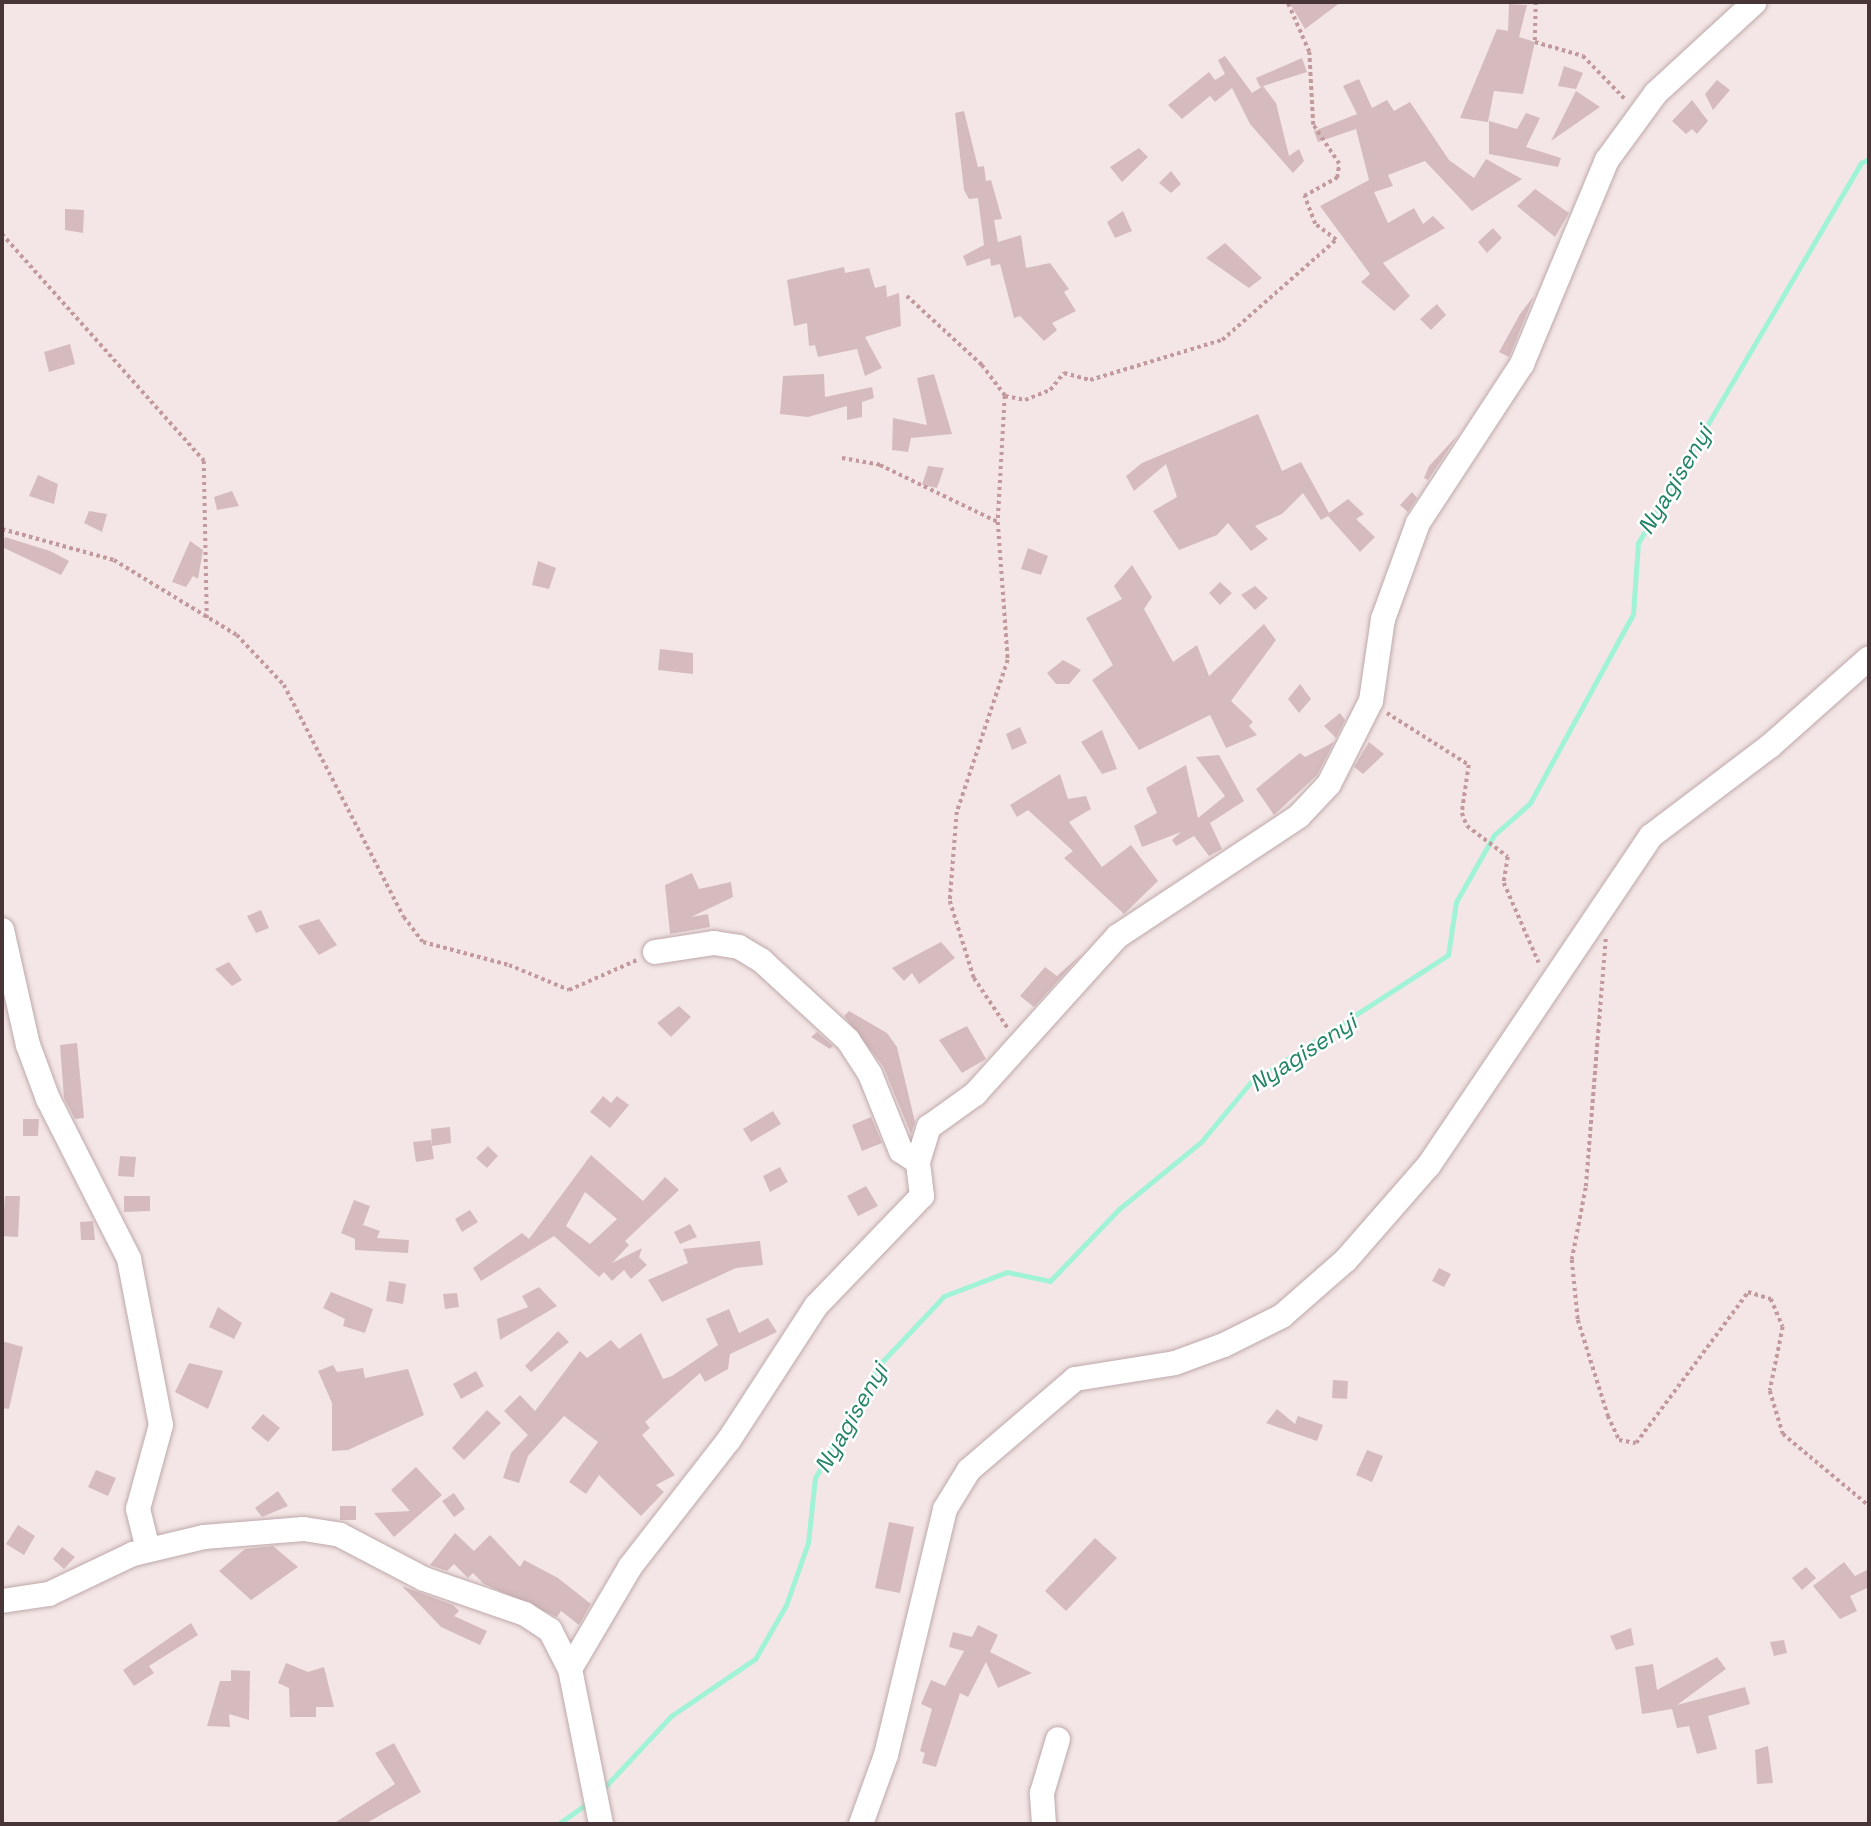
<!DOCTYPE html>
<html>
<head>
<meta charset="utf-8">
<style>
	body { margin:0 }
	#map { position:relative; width:1871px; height:1826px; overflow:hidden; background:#f4e6e6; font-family:"Space Grotesk",sans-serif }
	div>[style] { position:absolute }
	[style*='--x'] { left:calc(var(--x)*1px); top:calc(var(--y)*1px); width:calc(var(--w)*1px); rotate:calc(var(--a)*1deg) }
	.stream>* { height:5px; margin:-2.5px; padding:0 2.5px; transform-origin:2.5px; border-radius:2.5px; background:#a0f3d7 }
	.building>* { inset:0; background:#d6bbbe }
	.path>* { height:3.5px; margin-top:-1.75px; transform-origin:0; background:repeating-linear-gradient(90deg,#c2999d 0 3.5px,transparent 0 7px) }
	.roads { filter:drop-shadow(0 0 2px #bfa8aa) drop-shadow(0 0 2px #bfa8aa) }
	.minor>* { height:24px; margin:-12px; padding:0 12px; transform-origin:12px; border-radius:12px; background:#fff }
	span { translate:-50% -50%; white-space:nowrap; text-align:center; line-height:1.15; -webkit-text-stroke:5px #fff; paint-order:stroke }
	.water-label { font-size:23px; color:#228465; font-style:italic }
	.frame { position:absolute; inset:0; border:4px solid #473537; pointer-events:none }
</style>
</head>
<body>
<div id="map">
	<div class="stream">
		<i style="--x:602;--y:1790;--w:101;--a:-47"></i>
		<i style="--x:671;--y:1716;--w:102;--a:-34.2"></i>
		<i style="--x:755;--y:1659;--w:62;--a:-60.1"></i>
		<i style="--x:786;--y:1605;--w:66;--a:-70.5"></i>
		<i style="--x:808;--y:1543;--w:65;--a:-83.9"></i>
		<i style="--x:815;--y:1478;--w:130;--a:-60.5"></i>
		<i style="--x:879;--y:1365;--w:95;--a:-46.7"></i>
		<i style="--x:944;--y:1296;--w:67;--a:-20.9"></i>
		<i style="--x:1007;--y:1272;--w:44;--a:11.8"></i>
		<i style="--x:1050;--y:1281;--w:100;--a:-46.2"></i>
		<i style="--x:1119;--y:1209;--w:106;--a:-39.3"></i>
		<i style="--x:1201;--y:1142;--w:77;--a:-50.3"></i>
		<i style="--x:1250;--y:1083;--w:236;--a:-32.9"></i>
		<i style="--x:1448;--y:955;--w:54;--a:-81.4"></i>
		<i style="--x:1456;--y:902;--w:77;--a:-60.4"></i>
		<i style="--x:1494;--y:835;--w:48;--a:-41.6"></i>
		<i style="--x:1530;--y:803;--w:215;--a:-61.4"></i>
		<i style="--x:1633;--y:614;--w:71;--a:-86"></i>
		<i style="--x:1638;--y:543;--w:441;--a:-59.6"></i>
		<i style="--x:1861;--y:163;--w:9;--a:-27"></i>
		<i style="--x:558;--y:1824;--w:39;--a:-35"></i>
	</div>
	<div class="building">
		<i style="clip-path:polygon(1289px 2px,1341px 2px,1305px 29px)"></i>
		<i style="clip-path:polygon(1509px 4px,1527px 5px,1519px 37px,1535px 42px,1523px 94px,1494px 91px,1488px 122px,1460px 118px,1497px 29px,1508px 31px)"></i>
		<i style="clip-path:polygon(1225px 56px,1252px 93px,1263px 86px,1276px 103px,1289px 156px,1299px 149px,1304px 161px,1293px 173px,1250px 124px,1232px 88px,1215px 102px,1210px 96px,1182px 119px,1168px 105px,1209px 72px,1215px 80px,1225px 74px,1218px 60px)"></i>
		<i style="clip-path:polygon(1302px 58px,1307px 72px,1260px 87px,1256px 78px)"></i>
		<i style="clip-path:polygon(1564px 66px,1583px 73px,1576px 89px,1558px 86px)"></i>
		<i style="clip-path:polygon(1359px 79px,1372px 108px,1387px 100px,1394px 111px,1410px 102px,1449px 160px,1474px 178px,1486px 159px,1522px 179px,1472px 211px,1425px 161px,1388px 175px,1393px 186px,1374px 192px,1388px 223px,1414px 208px,1423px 224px,1433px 216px,1445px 228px,1383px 263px,1410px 296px,1394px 311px,1361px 282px,1370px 274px,1320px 206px,1369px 180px,1356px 129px,1318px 142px,1314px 131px,1357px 114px,1343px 86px)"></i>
		<i style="clip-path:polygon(1717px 80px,1730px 90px,1713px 110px,1705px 94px)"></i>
		<i style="clip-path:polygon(1576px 91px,1600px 107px,1551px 141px)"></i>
		<i style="clip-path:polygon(1692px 100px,1708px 121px,1697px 134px,1692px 129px,1686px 134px,1672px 121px)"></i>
		<i style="clip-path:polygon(964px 111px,978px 167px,984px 166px,986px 181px,991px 180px,1002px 219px,994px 220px,998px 242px,1021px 235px,1026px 268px,1050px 263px,1069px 289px,1064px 292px,1076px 311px,1052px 323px,1057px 330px,1044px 341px,1020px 316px,1014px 318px,1000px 264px,991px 266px,990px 258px,967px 266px,963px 256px,984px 245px,978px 198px,969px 199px,964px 190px,955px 113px)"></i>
		<i style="clip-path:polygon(1526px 113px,1540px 118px,1526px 147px,1561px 158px,1558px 167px,1489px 154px,1489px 121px,1517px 129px)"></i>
		<i style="clip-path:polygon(1139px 148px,1148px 157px,1122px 182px,1110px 167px)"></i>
		<i style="clip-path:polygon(1171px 171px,1181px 184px,1171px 193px,1159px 183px)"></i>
		<i style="clip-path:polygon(1535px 189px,1569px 213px,1555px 237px,1517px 206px)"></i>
		<i style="clip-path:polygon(65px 209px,84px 210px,83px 233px,65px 230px)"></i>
		<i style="clip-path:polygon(1123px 211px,1132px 231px,1115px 238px,1107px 222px)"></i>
		<i style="clip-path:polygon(1493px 228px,1502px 238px,1487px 253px,1478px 242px)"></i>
		<i style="clip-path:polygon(1225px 243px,1262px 278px,1249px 288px,1206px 258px)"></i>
		<i style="clip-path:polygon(844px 267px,845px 273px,869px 268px,875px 288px,886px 285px,887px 297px,899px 293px,901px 326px,865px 337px,882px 368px,865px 376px,857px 349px,818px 357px,815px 345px,809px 346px,807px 323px,794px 326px,787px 280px)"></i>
		<i style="clip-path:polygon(1534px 296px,1509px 357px,1499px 352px,1520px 314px)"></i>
		<i style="clip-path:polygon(1437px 304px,1446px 315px,1431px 330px,1420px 319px)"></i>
		<i style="clip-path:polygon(70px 344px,75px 364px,49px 372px,44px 352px)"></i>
		<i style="clip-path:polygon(824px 374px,825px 397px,872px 387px,874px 398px,862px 402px,862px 417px,847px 420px,847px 406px,808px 417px,780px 414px,783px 376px)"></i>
		<i style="clip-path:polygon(934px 374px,952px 434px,911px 438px,908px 452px,892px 450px,893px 418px,927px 425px,917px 378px)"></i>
		<i style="clip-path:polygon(1258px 414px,1282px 471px,1301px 462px,1329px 513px,1348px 499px,1364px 514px,1356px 519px,1375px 537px,1360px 552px,1328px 516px,1321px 520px,1303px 493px,1282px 514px,1255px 526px,1268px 539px,1251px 551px,1228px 523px,1217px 535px,1179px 550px,1153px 511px,1177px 497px,1166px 464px,1134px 491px,1126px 476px,1142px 463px)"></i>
		<i style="clip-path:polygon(1458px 435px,1428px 480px,1424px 478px,1429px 466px)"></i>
		<i style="clip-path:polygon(928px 466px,944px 468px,937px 488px,922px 485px)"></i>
		<i style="clip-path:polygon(38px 475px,58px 484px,54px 504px,29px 496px)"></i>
		<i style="clip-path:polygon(232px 491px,239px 506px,217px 510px,214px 497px)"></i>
		<i style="clip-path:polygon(1412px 492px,1417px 498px,1408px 512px,1400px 505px)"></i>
		<i style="clip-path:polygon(89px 511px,107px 514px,102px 532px,84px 523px)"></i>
		<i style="clip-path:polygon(5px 537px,50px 551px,69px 561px,61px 575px,2px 547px)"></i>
		<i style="clip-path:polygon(190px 541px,203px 550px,198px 579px,193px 576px,186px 587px,172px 582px)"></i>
		<i style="clip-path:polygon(1028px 548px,1048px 556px,1041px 575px,1021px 569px)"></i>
		<i style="clip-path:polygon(538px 561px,556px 568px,549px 589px,532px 585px)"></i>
		<i style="clip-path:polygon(1132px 565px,1152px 597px,1144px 609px,1173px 662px,1197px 645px,1209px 676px,1264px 624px,1276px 640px,1231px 701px,1253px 722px,1249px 726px,1257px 735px,1226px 748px,1210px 715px,1139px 750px,1092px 680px,1113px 665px,1086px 618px,1122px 599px,1114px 586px)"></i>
		<i style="clip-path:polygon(1220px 582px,1232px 593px,1220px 605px,1209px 593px)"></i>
		<i style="clip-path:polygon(1255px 586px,1268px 598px,1255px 610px,1241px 595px)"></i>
		<i style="clip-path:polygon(660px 649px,693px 653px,693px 674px,658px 670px)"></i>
		<i style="clip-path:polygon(1063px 660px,1081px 670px,1069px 684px,1056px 684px,1047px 673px)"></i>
		<i style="clip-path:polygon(1300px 684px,1311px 699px,1299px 713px,1288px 699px)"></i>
		<i style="clip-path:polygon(1340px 713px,1345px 720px,1336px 738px,1324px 726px)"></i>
		<i style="clip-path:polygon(1020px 727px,1027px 743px,1012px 750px,1006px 734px)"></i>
		<i style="clip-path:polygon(1102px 730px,1117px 769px,1102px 774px,1081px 742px)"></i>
		<i style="clip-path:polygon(1334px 742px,1317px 775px,1274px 815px,1256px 789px,1300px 753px,1305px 757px)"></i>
		<i style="clip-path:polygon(1369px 742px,1384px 754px,1363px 774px,1354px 767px)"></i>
		<i style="clip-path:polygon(1219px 755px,1244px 801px,1210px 823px,1222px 849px,1209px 856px,1194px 836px,1176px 846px,1172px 840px,1181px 832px,1142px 847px,1134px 826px,1157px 813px,1146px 788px,1186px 765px,1198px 818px,1225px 796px,1196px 757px)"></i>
		<i style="clip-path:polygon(1060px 774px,1068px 799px,1086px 796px,1091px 809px,1069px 822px,1102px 867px,1131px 845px,1158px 881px,1124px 914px,1064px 858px,1073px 851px,1028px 810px,1017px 817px,1010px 805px)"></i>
		<i style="clip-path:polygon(692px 873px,699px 889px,731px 882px,733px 897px,691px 917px,708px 914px,710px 927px,670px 934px,665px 885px)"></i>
		<i style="clip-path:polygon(261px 910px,269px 928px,256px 933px,247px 916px)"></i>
		<i style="clip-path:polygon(319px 919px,337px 945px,319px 955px,298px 926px)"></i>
		<i style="clip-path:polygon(941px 942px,955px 958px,919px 984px,912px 973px,904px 981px,892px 968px)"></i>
		<i style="clip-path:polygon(1083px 953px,1034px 1007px,1020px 996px,1045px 967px,1057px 976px)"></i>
		<i style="clip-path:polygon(229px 962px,242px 980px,232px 986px,215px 969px)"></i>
		<i style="clip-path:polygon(679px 1006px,691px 1017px,671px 1037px,657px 1023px)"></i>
		<i style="clip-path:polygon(849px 1011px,887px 1033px,897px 1047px,915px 1122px,911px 1134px,883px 1066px,844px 1016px)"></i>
		<i style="clip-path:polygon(967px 1026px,986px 1059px,962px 1073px,939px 1040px)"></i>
		<i style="clip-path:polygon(817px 1032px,833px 1046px,830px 1049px,811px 1037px)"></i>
		<i style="clip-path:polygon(77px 1043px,84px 1118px,75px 1119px,64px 1098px,60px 1045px)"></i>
		<i style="clip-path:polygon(603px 1096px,611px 1103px,617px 1096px,629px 1105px,610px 1128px,590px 1112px)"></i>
		<i style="clip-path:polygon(773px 1111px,781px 1124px,751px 1142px,743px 1129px)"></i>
		<i style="clip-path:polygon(871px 1117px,882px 1143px,862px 1151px,852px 1125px)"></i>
		<i style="clip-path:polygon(23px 1119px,39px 1119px,38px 1136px,23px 1136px)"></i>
		<i style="clip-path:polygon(450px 1127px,451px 1143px,432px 1146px,431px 1129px)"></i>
		<i style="clip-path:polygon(431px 1140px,434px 1159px,416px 1162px,413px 1142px)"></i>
		<i style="clip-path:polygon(488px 1146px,498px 1156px,487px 1168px,476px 1158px)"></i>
		<i style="clip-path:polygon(evenodd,591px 1155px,643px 1201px,665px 1177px,679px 1190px,625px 1241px,629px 1245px,612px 1263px,642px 1248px,639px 1257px,647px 1265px,631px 1279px,624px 1270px,612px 1281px,604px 1272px,599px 1277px,554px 1236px,481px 1281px,473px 1268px,522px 1233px,529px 1239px,591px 1155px,585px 1192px,617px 1219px,590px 1244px,566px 1226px,585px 1192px)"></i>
		<i style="clip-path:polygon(120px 1156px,136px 1157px,134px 1177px,118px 1176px)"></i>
		<i style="clip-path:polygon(780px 1167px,788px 1182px,770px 1192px,763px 1176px)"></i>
		<i style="clip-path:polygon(866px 1186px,878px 1206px,858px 1216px,847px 1196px)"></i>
		<i style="clip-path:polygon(5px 1196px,20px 1196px,18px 1237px,2px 1236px)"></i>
		<i style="clip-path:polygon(124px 1196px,150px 1196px,150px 1211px,124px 1212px)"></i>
		<i style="clip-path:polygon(354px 1200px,370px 1206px,363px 1225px,380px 1231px,377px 1238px,409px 1240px,408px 1253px,355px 1250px,355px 1239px,341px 1233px)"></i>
		<i style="clip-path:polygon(470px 1210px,478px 1222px,462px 1232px,455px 1219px)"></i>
		<i style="clip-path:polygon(93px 1221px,95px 1240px,81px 1240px,80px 1222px)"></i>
		<i style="clip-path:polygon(690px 1224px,697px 1237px,680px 1244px,674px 1232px)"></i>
		<i style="clip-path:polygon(760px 1241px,763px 1265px,736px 1268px,662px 1302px,648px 1280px,688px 1263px,683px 1249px)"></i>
		<i style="clip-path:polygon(1439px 1268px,1451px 1274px,1444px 1287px,1432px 1281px)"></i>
		<i style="clip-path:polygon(389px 1281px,406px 1284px,403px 1304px,386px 1301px)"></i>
		<i style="clip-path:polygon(539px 1287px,557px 1306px,500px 1340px,497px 1319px,528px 1307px,522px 1296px)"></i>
		<i style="clip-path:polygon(331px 1292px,373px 1309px,365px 1333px,343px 1326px,345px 1319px,323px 1308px)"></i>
		<i style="clip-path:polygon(457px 1293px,459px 1307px,445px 1309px,443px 1294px)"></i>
		<i style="clip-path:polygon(218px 1307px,242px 1323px,234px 1339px,209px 1327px)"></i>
		<i style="clip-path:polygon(729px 1309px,739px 1333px,768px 1318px,777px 1332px,730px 1354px,728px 1369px,705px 1382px,700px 1373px,645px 1422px,650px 1428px,642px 1435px,675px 1475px,656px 1485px,664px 1492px,641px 1516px,599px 1475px,586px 1494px,569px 1482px,598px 1442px,564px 1416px,528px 1456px,519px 1483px,503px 1478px,511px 1453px,528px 1435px,504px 1411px,520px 1395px,535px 1411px,580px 1351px,587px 1358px,611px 1340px,619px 1349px,641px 1333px,663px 1379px,672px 1376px,718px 1345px,706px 1319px)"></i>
		<i style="clip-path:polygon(558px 1331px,569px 1342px,531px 1372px,525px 1366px)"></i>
		<i style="clip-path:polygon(2px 1341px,23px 1347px,9px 1409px,2px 1408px)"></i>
		<i style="clip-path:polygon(189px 1363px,223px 1371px,208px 1409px,175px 1392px)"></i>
		<i style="clip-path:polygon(333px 1365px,337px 1372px,363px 1368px,365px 1378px,408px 1369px,424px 1415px,348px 1450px,332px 1451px,332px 1403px,318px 1371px)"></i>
		<i style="clip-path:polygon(476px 1371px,484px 1386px,461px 1399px,453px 1384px)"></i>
		<i style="clip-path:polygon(1333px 1380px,1348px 1381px,1347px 1399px,1332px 1398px)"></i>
		<i style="clip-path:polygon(1277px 1409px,1295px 1424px,1298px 1416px,1323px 1425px,1317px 1441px,1266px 1423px)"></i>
		<i style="clip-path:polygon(487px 1410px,501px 1423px,464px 1460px,452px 1448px)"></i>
		<i style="clip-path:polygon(263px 1414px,280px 1428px,268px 1442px,251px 1428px)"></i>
		<i style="clip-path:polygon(1367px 1450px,1383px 1456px,1372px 1482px,1356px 1475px)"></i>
		<i style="clip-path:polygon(416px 1467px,442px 1495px,394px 1537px,374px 1513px,410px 1511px,391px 1490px)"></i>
		<i style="clip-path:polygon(96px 1470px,116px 1478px,108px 1496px,88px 1487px)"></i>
		<i style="clip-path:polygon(278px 1491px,288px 1506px,262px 1517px,255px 1508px)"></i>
		<i style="clip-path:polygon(454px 1493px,465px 1509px,454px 1517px,442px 1501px)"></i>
		<i style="clip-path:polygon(340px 1506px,356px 1506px,356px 1520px,340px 1520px)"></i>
		<i style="clip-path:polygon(889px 1522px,914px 1527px,900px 1593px,875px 1588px)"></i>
		<i style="clip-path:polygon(18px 1525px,35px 1536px,24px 1555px,6px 1544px)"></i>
		<i style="clip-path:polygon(455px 1533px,474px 1551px,490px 1535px,520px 1567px,524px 1560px,558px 1578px,591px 1604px,579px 1625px,561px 1611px,557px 1617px,484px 1584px,473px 1573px,468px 1578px,454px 1564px,447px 1571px,430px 1565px)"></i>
		<i style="clip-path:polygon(1095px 1538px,1117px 1558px,1066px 1611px,1045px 1591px)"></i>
		<i style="clip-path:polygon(273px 1546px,298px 1567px,251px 1600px,219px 1571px,245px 1549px)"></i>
		<i style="clip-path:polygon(62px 1547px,75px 1557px,64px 1569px,53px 1559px)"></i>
		<i style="clip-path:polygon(1844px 1562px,1855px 1576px,1869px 1569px,1869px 1587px,1850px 1596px,1857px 1611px,1840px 1619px,1813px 1586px)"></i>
		<i style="clip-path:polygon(1806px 1567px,1816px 1578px,1802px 1590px,1792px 1578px)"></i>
		<i style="clip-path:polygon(402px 1586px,453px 1605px,459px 1611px,454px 1616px,487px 1631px,480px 1645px,441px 1627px)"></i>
		<i style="clip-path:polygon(191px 1623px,198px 1635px,149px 1666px,154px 1673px,134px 1686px,123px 1670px)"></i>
		<i style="clip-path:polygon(978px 1625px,998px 1635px,990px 1652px,1032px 1673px,998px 1688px,986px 1662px,968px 1697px,960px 1693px,936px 1767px,922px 1763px,925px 1753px,920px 1751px,932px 1709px,921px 1704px,931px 1680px,945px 1686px,964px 1651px,949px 1647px,953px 1632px,972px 1637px)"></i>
		<i style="clip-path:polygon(1631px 1628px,1634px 1645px,1616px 1650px,1610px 1636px)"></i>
		<i style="clip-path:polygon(1784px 1640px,1787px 1653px,1774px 1656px,1770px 1642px)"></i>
		<i style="clip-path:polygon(1717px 1657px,1726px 1669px,1677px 1705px,1745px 1687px,1750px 1704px,1708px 1716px,1717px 1749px,1697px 1754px,1689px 1726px,1677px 1728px,1672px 1709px,1642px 1714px,1635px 1667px,1653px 1664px,1657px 1690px)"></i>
		<i style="clip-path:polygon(286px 1663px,308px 1672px,324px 1667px,334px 1707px,316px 1707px,316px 1717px,290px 1717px,289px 1688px,278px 1683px)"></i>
		<i style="clip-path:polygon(231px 1670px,250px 1671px,249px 1720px,229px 1714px,230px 1727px,207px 1726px,220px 1681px,231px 1681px)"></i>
		<i style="clip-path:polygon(394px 1743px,421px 1792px,365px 1824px,333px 1824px,395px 1784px,375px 1753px)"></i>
		<i style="clip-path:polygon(1768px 1746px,1773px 1783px,1757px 1784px,1755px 1750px)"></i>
	</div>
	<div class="path">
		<i style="--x:1536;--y:2;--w:40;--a:91.4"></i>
		<i style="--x:1535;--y:42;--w:50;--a:16.3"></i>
		<i style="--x:1583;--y:56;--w:62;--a:45.7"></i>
		<i style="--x:2;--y:234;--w:304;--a:48.3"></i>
		<i style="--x:204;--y:461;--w:158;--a:88.9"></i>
		<i style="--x:907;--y:296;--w:102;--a:42.6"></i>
		<i style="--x:982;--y:365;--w:39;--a:53"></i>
		<i style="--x:1005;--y:396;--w:126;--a:93.2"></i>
		<i style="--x:1005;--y:396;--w:20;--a:11"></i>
		<i style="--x:1025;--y:400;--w:27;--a:-22"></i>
		<i style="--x:1050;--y:390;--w:22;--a:-51"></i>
		<i style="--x:1064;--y:373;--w:27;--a:15"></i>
		<i style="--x:1090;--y:380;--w:138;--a:-16.9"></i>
		<i style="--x:1222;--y:340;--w:152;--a:-41.3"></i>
		<i style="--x:1336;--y:240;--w:26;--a:-143"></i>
		<i style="--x:1315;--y:224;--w:30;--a:-111"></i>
		<i style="--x:1304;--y:196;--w:38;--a:-29"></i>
		<i style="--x:1337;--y:178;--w:14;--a:-82"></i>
		<i style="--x:1339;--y:164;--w:47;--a:-123.7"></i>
		<i style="--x:1313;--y:125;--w:73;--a:-93.1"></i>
		<i style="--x:1309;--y:52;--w:55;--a:-113.7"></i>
		<i style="--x:842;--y:458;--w:39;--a:10"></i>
		<i style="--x:880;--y:465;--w:131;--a:25.8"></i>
		<i style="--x:998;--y:522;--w:138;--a:85.9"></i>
		<i style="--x:1008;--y:660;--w:160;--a:108.5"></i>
		<i style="--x:957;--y:812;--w:89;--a:94.5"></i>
		<i style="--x:950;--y:901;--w:81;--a:72.7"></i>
		<i style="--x:974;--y:978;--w:63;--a:56.1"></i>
		<i style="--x:2;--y:529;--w:116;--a:15.5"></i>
		<i style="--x:114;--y:560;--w:144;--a:31.4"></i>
		<i style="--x:237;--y:635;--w:69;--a:46.8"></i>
		<i style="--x:284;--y:685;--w:261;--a:62.7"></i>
		<i style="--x:404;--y:917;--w:31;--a:53"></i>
		<i style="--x:423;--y:942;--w:89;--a:15"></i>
		<i style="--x:509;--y:965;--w:65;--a:22.6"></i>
		<i style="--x:569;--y:990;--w:74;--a:-23.8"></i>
		<i style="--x:1387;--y:713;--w:97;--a:32.4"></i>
		<i style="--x:1469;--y:765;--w:49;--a:98.3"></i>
		<i style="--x:1462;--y:813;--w:14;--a:69"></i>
		<i style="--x:1467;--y:826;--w:51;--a:37.1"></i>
		<i style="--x:1508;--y:857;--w:26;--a:99"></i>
		<i style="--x:1504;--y:883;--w:87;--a:66.4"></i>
		<i style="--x:1606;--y:939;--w:250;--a:94.6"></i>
		<i style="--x:1586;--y:1188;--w:73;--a:101"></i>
		<i style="--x:1572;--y:1260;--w:60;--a:84.3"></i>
		<i style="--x:1578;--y:1320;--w:101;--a:72.6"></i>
		<i style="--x:1608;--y:1416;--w:26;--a:65"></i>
		<i style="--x:1619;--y:1440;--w:17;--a:10"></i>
		<i style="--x:1636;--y:1443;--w:188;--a:-53.4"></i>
		<i style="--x:1748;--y:1292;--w:24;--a:17"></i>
		<i style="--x:1771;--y:1299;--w:30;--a:67"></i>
		<i style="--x:1783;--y:1327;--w:65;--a:101.5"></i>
		<i style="--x:1770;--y:1391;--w:45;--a:73.2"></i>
		<i style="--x:1783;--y:1434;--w:112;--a:39.9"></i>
	</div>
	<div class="roads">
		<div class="minor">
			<i style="--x:2;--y:930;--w:118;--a:77.3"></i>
			<i style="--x:28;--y:1045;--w:58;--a:69.7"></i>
			<i style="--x:48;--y:1099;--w:179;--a:63.1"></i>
			<i style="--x:129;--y:1259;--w:169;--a:79.1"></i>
			<i style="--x:161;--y:1425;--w:87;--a:105.3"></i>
			<i style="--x:138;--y:1509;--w:41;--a:76"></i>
			<i style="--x:655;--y:952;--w:60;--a:-8.7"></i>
			<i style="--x:714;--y:943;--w:25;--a:9"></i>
			<i style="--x:739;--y:947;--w:27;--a:31"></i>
			<i style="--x:762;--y:961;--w:117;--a:42.6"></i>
			<i style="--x:848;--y:1040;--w:40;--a:57.1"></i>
			<i style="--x:870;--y:1074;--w:83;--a:68.1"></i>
			<i style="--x:901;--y:1151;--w:20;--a:33"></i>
			<i style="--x:2;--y:1601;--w:48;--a:-8.5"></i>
			<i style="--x:49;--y:1594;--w:93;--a:-25.5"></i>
			<i style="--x:133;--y:1554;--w:73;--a:-13.5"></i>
			<i style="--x:204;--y:1537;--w:100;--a:-4.6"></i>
			<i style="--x:304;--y:1529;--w:36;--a:9"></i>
			<i style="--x:340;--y:1535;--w:95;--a:27.6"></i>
			<i style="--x:424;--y:1579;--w:107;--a:19.1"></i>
			<i style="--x:525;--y:1614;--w:30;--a:33"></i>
			<i style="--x:550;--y:1630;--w:44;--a:62.9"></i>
			<i style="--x:570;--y:1669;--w:158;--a:78.7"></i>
			<i style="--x:570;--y:1669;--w:118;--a:-59.5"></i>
			<i style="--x:630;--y:1567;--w:161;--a:-52.1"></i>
			<i style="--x:729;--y:1440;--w:160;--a:-57"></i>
			<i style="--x:816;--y:1306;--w:153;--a:-46.1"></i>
			<i style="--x:922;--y:1196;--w:34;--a:-97"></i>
			<i style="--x:918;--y:1162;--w:37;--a:-73"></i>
			<i style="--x:929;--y:1127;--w:57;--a:-35.7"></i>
			<i style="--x:975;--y:1094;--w:213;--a:-47.9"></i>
			<i style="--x:1118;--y:936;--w:217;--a:-33.5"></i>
			<i style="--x:1299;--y:816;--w:44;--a:-46.8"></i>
			<i style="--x:1329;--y:784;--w:93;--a:-63.2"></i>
			<i style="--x:1371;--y:701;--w:83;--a:-81.7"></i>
			<i style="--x:1383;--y:619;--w:102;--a:-70"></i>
			<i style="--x:1418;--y:523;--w:190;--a:-56.8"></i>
			<i style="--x:1522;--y:364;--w:221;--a:-67.4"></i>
			<i style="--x:1607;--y:160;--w:83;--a:-53.8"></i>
			<i style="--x:1656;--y:93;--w:134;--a:-42.6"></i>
			<i style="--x:861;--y:1824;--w:73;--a:-70.1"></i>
			<i style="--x:886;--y:1755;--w:253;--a:-76.5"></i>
			<i style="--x:945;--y:1509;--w:46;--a:-58.4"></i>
			<i style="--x:969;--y:1470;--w:140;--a:-40.6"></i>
			<i style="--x:1075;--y:1379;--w:101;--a:-9.1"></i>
			<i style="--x:1175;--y:1363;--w:52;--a:-20.2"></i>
			<i style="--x:1224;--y:1345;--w:65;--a:-26.6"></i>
			<i style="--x:1282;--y:1316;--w:85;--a:-41.2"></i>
			<i style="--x:1346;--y:1260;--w:126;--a:-48.9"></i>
			<i style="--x:1429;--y:1165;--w:397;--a:-56"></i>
			<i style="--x:1651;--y:836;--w:149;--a:-37.1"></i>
			<i style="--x:1770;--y:746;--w:132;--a:-41.6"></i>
			<i style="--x:1044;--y:1824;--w:31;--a:-94"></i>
			<i style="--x:1042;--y:1793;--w:56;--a:-73.5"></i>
		</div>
	</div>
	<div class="water-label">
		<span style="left:1675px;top:480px;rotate:-59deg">Nyagisenyi</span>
		<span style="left:1303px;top:1053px;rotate:-33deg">Nyagisenyi</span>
		<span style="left:851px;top:1418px;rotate:-60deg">Nyagisenyi</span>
	</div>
	<div class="frame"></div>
</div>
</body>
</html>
